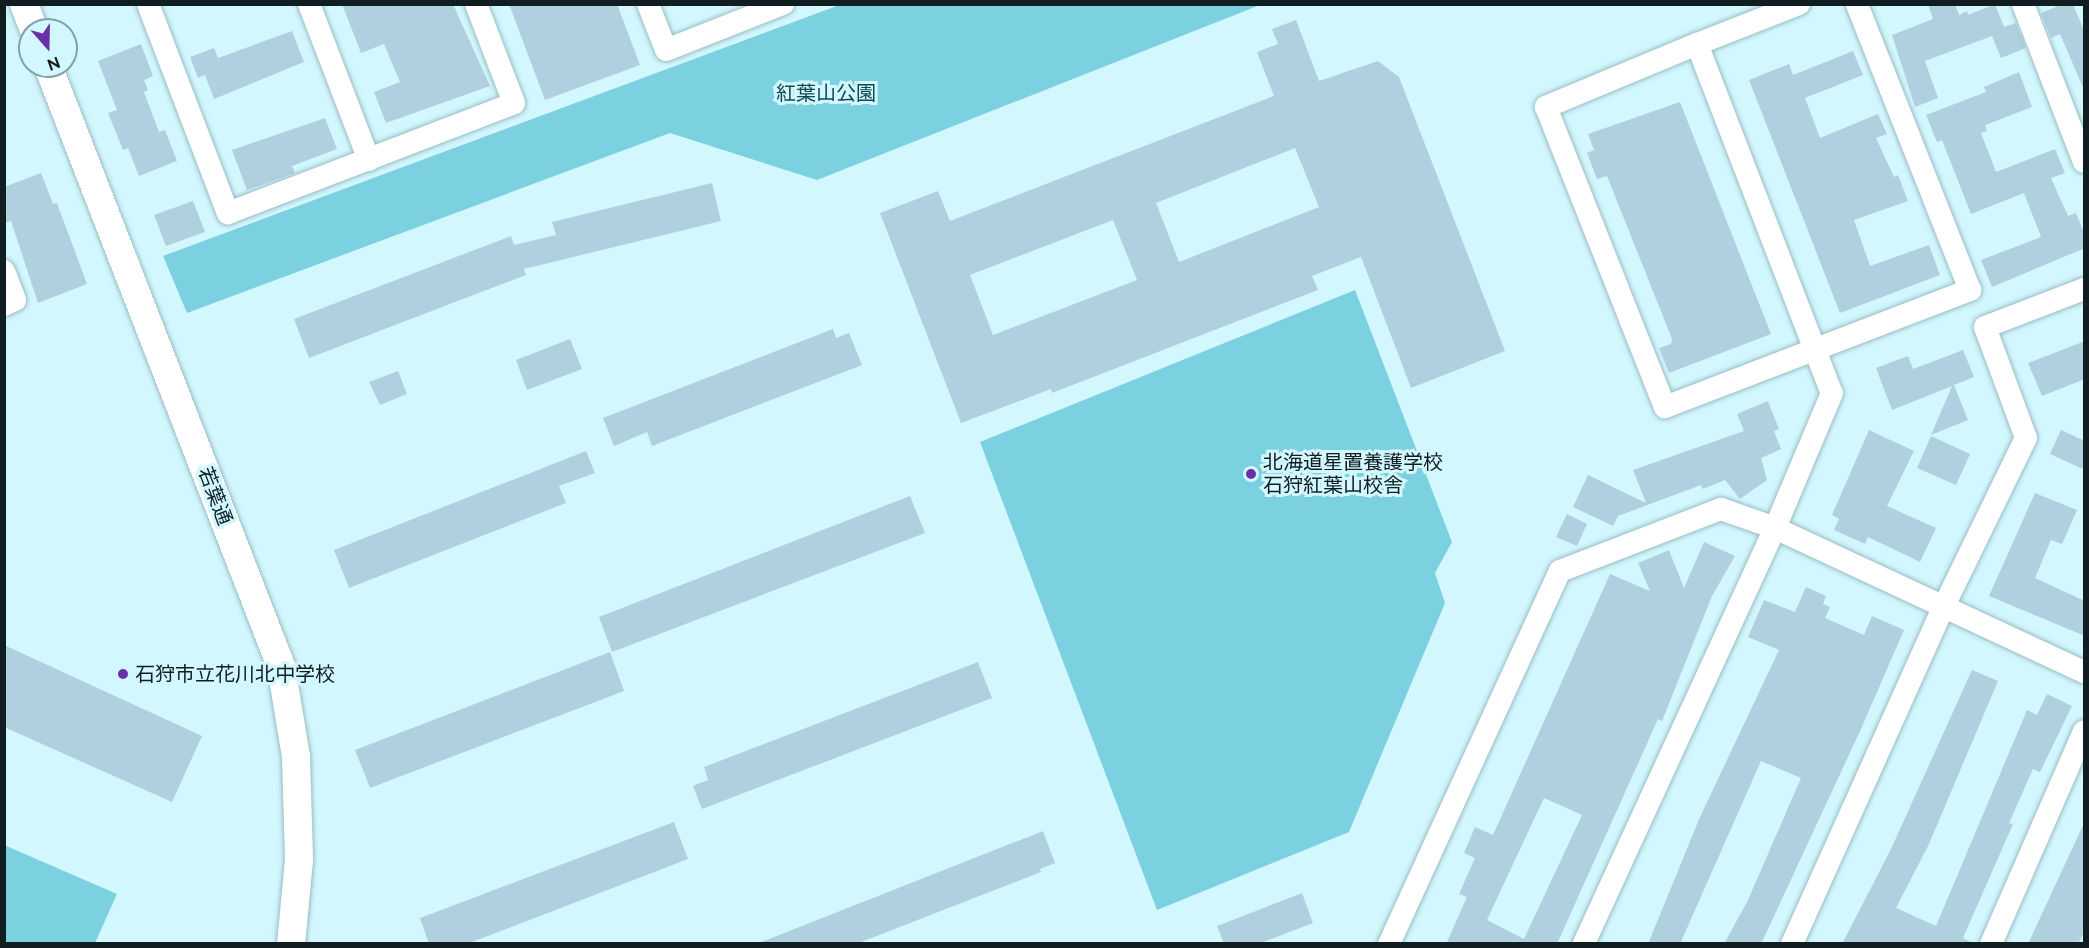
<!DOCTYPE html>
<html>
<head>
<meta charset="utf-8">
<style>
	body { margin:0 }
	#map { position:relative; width:2089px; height:948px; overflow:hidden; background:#d2f7fe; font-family:Raleway,"Noto Sans JP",sans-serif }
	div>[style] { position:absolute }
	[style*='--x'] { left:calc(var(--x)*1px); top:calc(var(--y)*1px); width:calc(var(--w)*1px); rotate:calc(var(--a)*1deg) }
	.green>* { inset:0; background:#7bd1e0 }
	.building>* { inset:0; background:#b1d0df }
	.roads { filter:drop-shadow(0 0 2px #99bdc3) drop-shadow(0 0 2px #99bdc3) }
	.minor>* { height:22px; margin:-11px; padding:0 11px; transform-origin:11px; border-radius:11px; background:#fff }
	.tertiary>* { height:28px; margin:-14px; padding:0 14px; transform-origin:14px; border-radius:14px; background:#fff }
	.dots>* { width:16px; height:16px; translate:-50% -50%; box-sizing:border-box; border:3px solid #d2f7fe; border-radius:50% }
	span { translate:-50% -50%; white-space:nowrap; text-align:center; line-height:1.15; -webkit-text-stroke:6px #d2f7fe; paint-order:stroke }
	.park-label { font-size:20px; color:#124850 }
	.poi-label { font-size:20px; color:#111e21 }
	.left { translate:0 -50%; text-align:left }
	.street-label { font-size:20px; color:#111e21 }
	.frame { position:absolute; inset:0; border:6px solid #111e21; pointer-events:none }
	.north { position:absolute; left:18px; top:18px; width:60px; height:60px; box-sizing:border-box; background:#d2f7fe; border:2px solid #85a0a6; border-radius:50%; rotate:160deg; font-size:16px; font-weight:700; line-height:24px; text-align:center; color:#111e21 }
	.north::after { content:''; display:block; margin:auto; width:21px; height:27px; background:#6831a8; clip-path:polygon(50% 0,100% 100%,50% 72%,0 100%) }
</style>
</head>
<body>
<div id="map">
	<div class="green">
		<i style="clip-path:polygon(842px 4px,1260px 5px,817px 180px,670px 133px,187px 313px,163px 256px)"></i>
		<i style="clip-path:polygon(1355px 290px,1452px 542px,1435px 573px,1445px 603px,1349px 832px,1157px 910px,980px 442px)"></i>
		<i style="clip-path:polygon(4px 845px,117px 894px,95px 943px,5px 943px)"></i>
	</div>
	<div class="building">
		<i style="clip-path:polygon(342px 4px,453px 4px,490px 86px,386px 123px,374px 92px,400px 82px,384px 44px,361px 53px)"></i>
		<i style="clip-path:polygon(509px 4px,617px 4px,640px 65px,545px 100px)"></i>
		<i style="clip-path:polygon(1928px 4px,1955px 4px,1959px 15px,1967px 11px,1968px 15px,1995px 4px,2004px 27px,2016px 23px,2026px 48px,2001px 58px,1992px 36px,1925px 61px,1938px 98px,1915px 107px,1892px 35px,1933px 19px)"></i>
		<i style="clip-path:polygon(2063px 4px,2073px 4px,2085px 33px,2085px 92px,2060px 34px,2051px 38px,2041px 13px)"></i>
		<i style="clip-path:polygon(evenodd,1296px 20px,1319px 81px,1378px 61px,1399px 77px,1505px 351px,1411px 388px,1361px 257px,1312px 276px,1318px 290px,1052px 393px,1051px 389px,961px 423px,880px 213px,938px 191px,950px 221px,1274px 96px,1257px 52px,1278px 44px,1272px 29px,1296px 20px,1295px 148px,1319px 207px,1179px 262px,1156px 203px,1295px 148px,1296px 20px,1113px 220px,1137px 280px,993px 335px,970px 275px,1113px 220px)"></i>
		<i style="clip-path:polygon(292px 31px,304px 62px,214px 99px,205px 75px,198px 78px,190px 57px,214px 48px,218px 58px)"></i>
		<i style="clip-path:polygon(141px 44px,153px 76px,144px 80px,148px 90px,144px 92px,159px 132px,165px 130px,177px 161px,139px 176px,128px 148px,123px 150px,108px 113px,117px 110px,98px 61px)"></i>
		<i style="clip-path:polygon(1853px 51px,1863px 75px,1805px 98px,1820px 138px,1878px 114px,1887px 134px,1876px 138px,1894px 177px,1898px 175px,1908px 201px,1854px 220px,1870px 266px,1929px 245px,1940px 275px,1840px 313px,1749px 80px,1789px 64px,1793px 75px)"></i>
		<i style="clip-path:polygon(2019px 72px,2032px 107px,1985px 125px,1987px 131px,1981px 133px,1996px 172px,2055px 149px,2065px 173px,2051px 178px,2068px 216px,2076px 213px,2085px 235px,2085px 248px,1992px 287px,1981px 260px,2041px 237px,2024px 193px,1971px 214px,1942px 140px,1937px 142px,1926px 115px,1986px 92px,1984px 87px)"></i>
		<i style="clip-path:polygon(1680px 102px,1771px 334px,1669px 373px,1659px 348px,1671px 344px,1672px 339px,1607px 176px,1597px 179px,1587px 153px,1594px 150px,1588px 134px)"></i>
		<i style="clip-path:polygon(325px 118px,337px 149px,292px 166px,295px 173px,247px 190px,232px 150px)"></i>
		<i style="clip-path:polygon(41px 173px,53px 204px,57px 203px,87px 284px,38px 303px,11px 221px,4px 223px,4px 187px)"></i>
		<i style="clip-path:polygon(712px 183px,721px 221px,524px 269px,526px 275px,309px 358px,294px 319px,511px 236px,514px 245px,556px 235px,552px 222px)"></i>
		<i style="clip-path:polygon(193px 201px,205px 232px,166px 246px,154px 215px)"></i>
		<i style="clip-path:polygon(833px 329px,836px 338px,849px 333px,862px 365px,652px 446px,647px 432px,614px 446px,603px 418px)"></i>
		<i style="clip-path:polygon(570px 339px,582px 369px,527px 390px,516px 360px)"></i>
		<i style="clip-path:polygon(2085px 341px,2085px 379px,2042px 396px,2028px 363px)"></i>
		<i style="clip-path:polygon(1963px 350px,1974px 377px,1954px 385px,1968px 420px,1931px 435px,1952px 386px,1892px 410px,1876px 368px,1908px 356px,1913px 369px)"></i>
		<i style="clip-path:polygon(398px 371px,407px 394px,380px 405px,369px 382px)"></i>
		<i style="clip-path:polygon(1768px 401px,1779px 429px,1774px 431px,1781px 449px,1761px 458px,1767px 480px,1740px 499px,1725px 480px,1703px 489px,1701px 485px,1618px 516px,1613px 526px,1573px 507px,1588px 475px,1646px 503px,1633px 470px,1744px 431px,1737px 414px)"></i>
		<i style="clip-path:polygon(1869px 430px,1914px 451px,1887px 506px,1936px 528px,1920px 562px,1868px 537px,1865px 544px,1834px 530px,1839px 519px,1832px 515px)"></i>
		<i style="clip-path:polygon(2061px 430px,2085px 441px,2085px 470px,2050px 454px)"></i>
		<i style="clip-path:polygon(1931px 436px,1970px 454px,1956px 485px,1917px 468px)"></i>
		<i style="clip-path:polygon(586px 451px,595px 473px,559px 486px,566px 503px,349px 588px,334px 550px)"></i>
		<i style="clip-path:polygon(2035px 493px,2077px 510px,2062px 544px,2051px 540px,2035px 578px,2085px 601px,2085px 636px,1989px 596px)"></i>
		<i style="clip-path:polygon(910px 496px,925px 533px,612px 652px,599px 617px)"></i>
		<i style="clip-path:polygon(1567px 514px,1587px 524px,1577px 546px,1556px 537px)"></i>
		<i style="clip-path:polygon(evenodd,1704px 542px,1735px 556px,1712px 596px,1662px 721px,1658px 719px,1557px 944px,1446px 944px,1467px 897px,1459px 894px,1475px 858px,1464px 853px,1475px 827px,1493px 835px,1610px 574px,1650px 591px,1638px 563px,1669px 550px,1684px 588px,1704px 542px,1544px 798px,1582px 815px,1524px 939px,1487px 920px,1544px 798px)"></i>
		<i style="clip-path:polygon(1806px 587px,1826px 596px,1823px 604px,1830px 607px,1825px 618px,1864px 635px,1872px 616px,1904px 630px,1861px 729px,1761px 944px,1724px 944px,1748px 900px,1801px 778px,1761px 761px,1680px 944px,1648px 944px,1700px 817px,1779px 650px,1748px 637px,1764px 600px,1795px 612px)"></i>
		<i style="clip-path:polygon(4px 645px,202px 736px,172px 802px,4px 727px)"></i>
		<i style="clip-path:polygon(610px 652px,624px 691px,370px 788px,355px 750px)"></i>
		<i style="clip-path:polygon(978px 662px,992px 698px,702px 809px,693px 786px,708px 780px,704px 767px)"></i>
		<i style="clip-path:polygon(1972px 670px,1998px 681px,1929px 844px,1896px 908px,1936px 926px,2027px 710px,2037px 715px,2047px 694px,2072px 706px,2040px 772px,2033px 769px,2009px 823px,2013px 824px,1963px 938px,1975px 944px,1842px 944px,1891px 849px)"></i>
		<i style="clip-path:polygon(2085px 821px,2085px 930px,2078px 944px,2028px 944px)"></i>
		<i style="clip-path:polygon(674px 822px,688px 859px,467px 944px,429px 944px,420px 918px)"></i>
		<i style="clip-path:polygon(1043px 831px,1055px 863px,1040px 869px,1041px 872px,856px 944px,756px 944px)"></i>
		<i style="clip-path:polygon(1302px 893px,1313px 923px,1258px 944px,1224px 944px,1217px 926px)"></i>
	</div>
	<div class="roads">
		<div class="minor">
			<i style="--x:148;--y:4;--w:224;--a:69.1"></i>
			<i style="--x:228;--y:213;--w:306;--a:-21"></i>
			<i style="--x:514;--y:103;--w:106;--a:-111"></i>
			<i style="--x:309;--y:4;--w:167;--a:69"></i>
			<i style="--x:648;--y:4;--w:49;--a:68.6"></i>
			<i style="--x:666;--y:50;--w:126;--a:-21.5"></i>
			<i style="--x:1799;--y:4;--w:110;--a:158.6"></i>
			<i style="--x:1697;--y:44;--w:374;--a:68.9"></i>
			<i style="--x:1832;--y:393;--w:147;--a:112.9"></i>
			<i style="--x:1775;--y:528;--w:341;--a:25"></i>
			<i style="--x:2023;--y:4;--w:169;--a:68.9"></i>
			<i style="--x:1697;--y:44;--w:164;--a:157.4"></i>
			<i style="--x:1546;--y:107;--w:323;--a:68.4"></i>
			<i style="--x:1665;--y:407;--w:327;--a:-21"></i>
			<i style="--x:1970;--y:290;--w:308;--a:-111.6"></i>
			<i style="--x:4;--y:271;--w:31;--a:69"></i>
			<i style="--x:15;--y:300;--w:12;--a:156"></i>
			<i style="--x:1389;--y:944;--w:410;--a:-65.4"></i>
			<i style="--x:1560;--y:571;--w:173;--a:-21.1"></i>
			<i style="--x:1721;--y:509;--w:57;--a:19.4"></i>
			<i style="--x:1775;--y:528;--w:458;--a:114.7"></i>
			<i style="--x:1792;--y:944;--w:371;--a:-65.8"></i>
			<i style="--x:1944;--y:606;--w:187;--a:-64"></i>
			<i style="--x:2026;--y:438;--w:118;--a:-110.3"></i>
			<i style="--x:1985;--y:327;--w:106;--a:-21"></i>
			<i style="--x:1991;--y:944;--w:232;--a:-66.4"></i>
		</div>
		<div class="tertiary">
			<i style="--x:24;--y:4;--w:28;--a:69"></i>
			<i style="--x:48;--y:66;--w:644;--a:68.78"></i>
			<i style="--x:281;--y:666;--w:92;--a:80.6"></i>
			<i style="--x:296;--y:757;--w:103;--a:88.3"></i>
			<i style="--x:299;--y:860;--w:84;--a:95.4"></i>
		</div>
	</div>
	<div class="dots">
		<i style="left:1251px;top:474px;background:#6831a8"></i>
		<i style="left:123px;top:674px;background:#6831a8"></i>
	</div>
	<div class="park-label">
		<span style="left:826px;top:93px">紅葉山公園</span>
	</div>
	<div class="poi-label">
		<span class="left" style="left:1263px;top:474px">北海道星置養護学校<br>石狩紅葉山校舎</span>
		<span class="left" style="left:135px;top:674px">石狩市立花川北中学校</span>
	</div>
	<div class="street-label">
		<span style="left:215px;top:496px;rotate:69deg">若葉通</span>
	</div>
	<div class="frame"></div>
	<div class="north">N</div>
</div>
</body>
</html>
